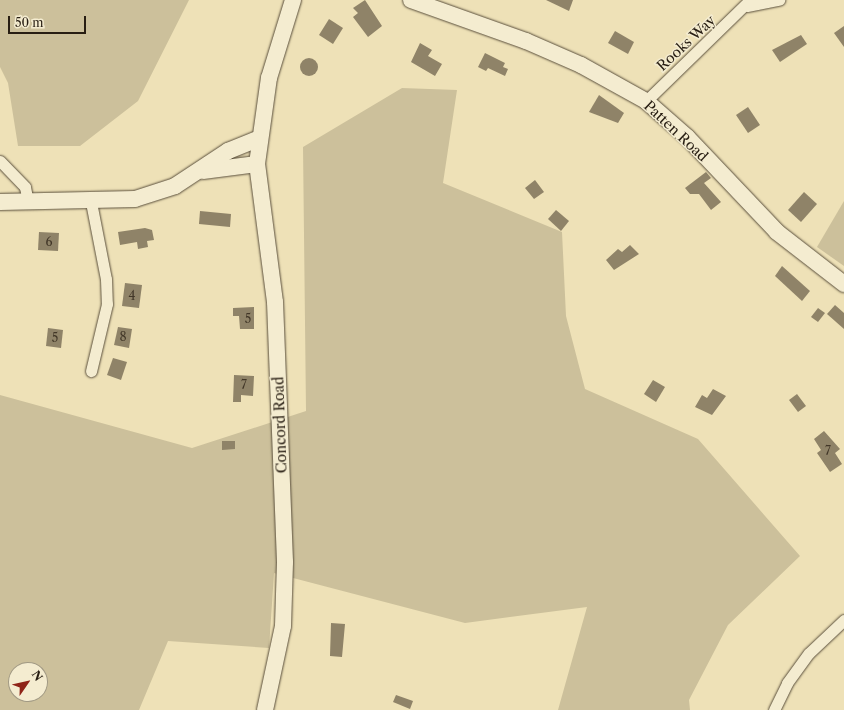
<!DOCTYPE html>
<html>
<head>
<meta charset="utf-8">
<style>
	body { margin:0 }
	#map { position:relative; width:844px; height:710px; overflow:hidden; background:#eee1b7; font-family:"Libre Caslon Text",serif }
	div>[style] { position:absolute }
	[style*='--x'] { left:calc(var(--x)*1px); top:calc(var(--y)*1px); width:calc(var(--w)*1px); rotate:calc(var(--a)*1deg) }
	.green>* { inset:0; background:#ccc09b }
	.building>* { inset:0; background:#8f8368 }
	.round { border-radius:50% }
	.roads { filter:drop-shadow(0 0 1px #5a4f3c) drop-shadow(0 0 1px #5a4f3c) }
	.street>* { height:11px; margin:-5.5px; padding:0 5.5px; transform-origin:5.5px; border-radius:5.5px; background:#f4ecd0 }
	.secondary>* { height:16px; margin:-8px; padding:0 8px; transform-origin:8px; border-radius:8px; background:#f4ecd0 }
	span { translate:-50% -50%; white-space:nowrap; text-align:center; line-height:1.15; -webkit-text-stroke:3px #f4ecd0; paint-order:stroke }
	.number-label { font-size:12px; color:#423728 }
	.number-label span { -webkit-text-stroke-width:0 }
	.street-label { font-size:14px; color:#281e13 }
	.north { position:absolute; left:8px; top:662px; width:40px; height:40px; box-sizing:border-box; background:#f4ecd0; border:1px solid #a29a84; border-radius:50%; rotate:56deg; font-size:11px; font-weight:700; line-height:16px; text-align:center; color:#281e13 }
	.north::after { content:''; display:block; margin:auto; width:14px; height:18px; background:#8f2418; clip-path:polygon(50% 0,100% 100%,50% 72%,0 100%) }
	.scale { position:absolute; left:8px; top:16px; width:78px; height:18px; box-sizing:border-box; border:2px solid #281e13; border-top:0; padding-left:5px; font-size:12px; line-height:14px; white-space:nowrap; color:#281e13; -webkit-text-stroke:3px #f4ecd0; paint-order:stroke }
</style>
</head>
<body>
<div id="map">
	<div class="green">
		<i style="clip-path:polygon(0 0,189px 0,138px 101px,80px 146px,18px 146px,8px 83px,0 67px)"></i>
		<i style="clip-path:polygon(evenodd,402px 88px,457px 90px,443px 183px,562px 232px,566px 316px,585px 389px,698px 439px,800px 556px,728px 625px,689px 700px,690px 710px,558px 710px,587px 607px,465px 623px,274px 573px,269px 648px,168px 641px,139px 710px,0 710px,0 395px,192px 448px,306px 411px,303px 147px,402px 88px,16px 670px,40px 670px,40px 694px,16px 694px,16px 670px)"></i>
		<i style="clip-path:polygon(844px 201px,844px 266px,817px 247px)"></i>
	</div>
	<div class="building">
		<i style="clip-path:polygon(365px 0,382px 26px,368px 37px,353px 17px,358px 13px,353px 8px)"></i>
		<i style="clip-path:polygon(546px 0,573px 0,569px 11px)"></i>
		<i style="clip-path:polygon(329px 19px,343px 28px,333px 44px,319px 35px)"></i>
		<i style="clip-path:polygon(844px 26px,844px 47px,834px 33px)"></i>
		<i style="clip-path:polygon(615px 31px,634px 42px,628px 54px,608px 43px)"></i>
		<i style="clip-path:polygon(801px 35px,807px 44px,780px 62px,772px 50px)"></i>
		<i style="clip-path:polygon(420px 43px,432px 50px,428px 56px,442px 64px,435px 76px,411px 62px)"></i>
		<i style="clip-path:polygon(485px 53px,505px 63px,503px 67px,508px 69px,505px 76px,488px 68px,486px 71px,478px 67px)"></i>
		<i class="round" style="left:300px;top:58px;width:18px;height:18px"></i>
		<i style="clip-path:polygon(599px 95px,624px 113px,618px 123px,589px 112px)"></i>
		<i style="clip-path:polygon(748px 107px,760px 125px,748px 133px,736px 115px)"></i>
		<i style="clip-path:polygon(706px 172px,711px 178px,704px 183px,721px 202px,711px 210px,699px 194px,690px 194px,685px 188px)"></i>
		<i style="clip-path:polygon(535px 180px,544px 192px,534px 199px,525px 188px)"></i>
		<i style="clip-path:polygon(804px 192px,817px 204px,801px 222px,788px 210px)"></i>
		<i style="clip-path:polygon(556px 210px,569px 221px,561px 231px,548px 219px)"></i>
		<i style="clip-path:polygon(200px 211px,231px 214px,230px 227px,199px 224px)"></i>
		<i style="clip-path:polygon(145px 228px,152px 230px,154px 240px,147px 241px,148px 247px,138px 249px,137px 242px,120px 245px,118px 232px)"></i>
		<i style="clip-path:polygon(39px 232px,59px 233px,58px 251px,38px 250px)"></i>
		<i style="clip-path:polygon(630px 245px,639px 254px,614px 270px,606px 260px,618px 249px,622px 252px)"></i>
		<i style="clip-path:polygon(782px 266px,810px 291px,802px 301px,775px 276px)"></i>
		<i style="clip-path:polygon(125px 283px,142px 285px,139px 308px,122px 306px)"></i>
		<i style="clip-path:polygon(835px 305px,844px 313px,844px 329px,827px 314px)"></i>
		<i style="clip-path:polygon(254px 307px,254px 329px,240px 329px,239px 316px,233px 316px,233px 308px)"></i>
		<i style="clip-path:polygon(818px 308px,825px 313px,818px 322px,811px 317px)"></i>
		<i style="clip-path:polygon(118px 327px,132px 329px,129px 348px,114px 345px)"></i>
		<i style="clip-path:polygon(48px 328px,63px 330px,61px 348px,46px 346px)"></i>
		<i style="clip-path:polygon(113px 358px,127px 362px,121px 380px,107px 375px)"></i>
		<i style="clip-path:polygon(234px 375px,254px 376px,253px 396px,241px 395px,241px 402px,233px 402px)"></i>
		<i style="clip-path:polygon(653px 380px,665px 387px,656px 402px,644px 394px)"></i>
		<i style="clip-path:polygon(713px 389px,726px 396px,712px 415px,695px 407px,702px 395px,707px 398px)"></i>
		<i style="clip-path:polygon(797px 394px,806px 406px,798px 412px,789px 400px)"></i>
		<i style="clip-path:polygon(824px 431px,840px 449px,835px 453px,842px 464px,830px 472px,817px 453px,821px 450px,814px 439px)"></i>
		<i style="clip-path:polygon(222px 441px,235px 441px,235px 449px,222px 450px)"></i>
		<i style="clip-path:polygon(331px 623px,345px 624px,342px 657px,330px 656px)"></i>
		<i style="clip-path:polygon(396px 695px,413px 701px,410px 709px,393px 702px)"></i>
	</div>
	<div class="roads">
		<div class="street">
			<i style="--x:747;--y:6;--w:33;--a:-11"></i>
			<i style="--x:646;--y:101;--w:145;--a:-44.2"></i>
			<i style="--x:0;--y:161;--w:36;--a:46"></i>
			<i style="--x:25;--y:187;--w:16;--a:79"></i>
			<i style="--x:91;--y:202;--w:78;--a:79"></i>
			<i style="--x:106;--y:279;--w:25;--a:88"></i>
			<i style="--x:107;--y:304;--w:69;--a:103.4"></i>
			<i style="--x:774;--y:710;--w:30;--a:-64"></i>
			<i style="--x:787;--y:683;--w:37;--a:-54"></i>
			<i style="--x:809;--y:653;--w:48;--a:-43.3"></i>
		</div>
		<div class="secondary">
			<i style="--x:411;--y:0;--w:122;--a:19.6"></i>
			<i style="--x:526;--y:41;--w:60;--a:23.6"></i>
			<i style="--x:581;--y:65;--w:74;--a:29"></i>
			<i style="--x:646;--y:101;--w:55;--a:41.3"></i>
			<i style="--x:687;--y:137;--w:131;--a:46.5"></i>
			<i style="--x:777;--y:232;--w:85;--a:37.8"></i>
			<i style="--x:203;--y:171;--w:54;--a:-7.4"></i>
			<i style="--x:0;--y:202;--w:135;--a:-1.3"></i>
			<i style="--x:135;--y:199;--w:42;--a:-18"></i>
			<i style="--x:175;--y:186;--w:64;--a:-33.4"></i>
			<i style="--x:228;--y:151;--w:32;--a:-22"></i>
			<i style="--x:265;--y:710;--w:86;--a:-77.9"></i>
			<i style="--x:283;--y:626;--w:64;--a:-88.2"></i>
			<i style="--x:285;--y:562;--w:260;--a:-92.2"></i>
			<i style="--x:275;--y:302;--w:139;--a:-97.4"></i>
			<i style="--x:257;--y:164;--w:87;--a:-82.1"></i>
			<i style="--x:269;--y:78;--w:82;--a:-72.9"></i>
		</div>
	</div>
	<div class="number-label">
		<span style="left:49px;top:242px">6</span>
		<span style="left:132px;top:296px">4</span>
		<span style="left:248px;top:319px">5</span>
		<span style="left:123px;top:337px">8</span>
		<span style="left:55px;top:338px">5</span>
		<span style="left:244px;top:385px">7</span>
		<span style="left:828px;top:451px">7</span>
	</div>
	<div class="street-label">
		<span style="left:686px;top:43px;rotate:-43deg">Rooks Way</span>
		<span style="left:676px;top:131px;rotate:43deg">Patten Road</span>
		<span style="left:280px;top:425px;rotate:-92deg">Concord Road</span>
	</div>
	<div class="north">N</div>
	<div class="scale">50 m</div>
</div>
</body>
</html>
